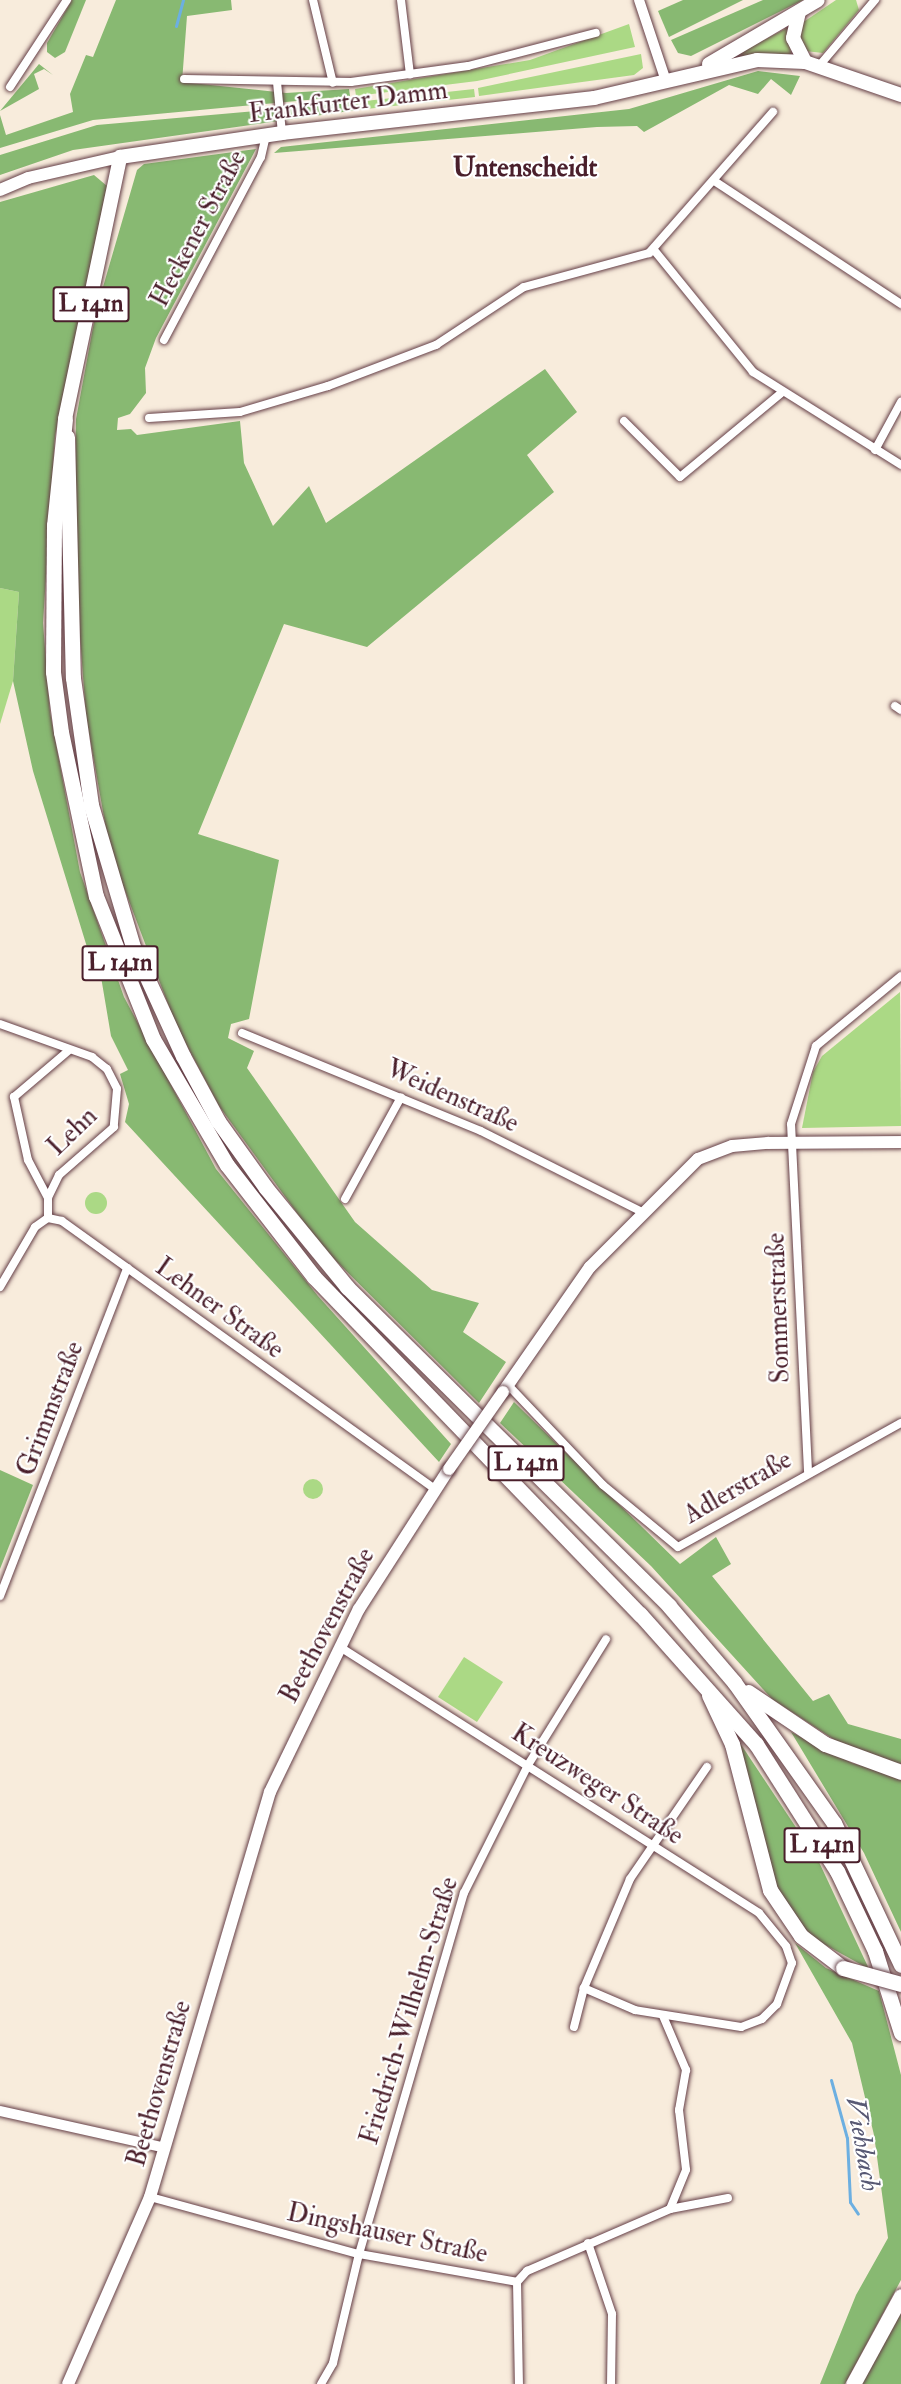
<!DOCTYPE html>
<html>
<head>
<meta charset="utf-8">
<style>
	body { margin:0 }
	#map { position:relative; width:901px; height:2384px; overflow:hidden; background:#f8ecdc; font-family:"IM FELL Double Pica",serif }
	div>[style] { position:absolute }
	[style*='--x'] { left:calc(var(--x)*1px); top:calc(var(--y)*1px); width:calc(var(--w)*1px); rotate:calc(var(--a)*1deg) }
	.green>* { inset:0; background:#abd985 }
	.round { border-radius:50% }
	.forest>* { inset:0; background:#88b972 }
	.stream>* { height:3px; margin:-1.5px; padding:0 1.5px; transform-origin:1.5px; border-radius:1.5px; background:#6cafe1 }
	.roads { filter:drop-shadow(0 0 2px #643e46) drop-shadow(0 0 2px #643e46) }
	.minor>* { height:8px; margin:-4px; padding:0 4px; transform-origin:4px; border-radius:4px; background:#fff }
	.tertiary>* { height:10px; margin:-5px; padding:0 5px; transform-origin:5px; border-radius:5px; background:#fff }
	.secondary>* { height:12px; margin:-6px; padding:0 6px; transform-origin:6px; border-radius:6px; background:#fff }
	.primary>* { height:14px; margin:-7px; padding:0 7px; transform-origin:7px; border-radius:7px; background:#fff }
	.trunk>* { height:15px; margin:-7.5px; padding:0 7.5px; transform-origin:7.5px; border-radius:7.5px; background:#fff }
	.bridges { filter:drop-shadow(0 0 2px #643e46) drop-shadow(0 0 2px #643e46) }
	.secondary-bridge>* { height:12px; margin:-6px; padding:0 6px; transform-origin:6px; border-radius:6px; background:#fff }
	.trunk-bridge>* { height:15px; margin:-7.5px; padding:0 7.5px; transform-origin:7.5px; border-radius:7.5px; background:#fff }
	span { translate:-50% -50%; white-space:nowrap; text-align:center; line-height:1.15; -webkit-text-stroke:4.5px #fff; paint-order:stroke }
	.shield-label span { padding:2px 4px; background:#fff; border:2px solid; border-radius:4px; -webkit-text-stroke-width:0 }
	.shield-label { font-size:24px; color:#4a1f2b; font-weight:700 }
	.street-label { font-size:26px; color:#4a1f2b }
	.neighbourhood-label { font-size:27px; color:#4a1f2b; font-weight:700 }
	.water-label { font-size:27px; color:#585974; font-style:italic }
</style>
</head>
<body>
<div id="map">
	<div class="green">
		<i style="clip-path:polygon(836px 0,856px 0,859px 10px,823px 53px,805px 51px,799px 39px,802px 23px)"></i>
		<i style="clip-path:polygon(629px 24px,635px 47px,477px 81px,356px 96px,355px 89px,530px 60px)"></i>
		<i style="clip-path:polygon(787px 28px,791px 54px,740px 56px,741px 52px)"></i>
		<i style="clip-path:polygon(641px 54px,643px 68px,634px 75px,479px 96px,478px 88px)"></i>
		<i style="clip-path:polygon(474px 89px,475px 97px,357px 110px,356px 102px)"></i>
		<i style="clip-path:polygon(0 588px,19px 592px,13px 681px,0 724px)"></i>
		<i style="clip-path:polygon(900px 992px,901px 1126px,802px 1128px,813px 1072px,822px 1056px)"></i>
		<i class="round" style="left:85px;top:1192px;width:22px;height:22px"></i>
		<i class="round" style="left:303px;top:1479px;width:20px;height:20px"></i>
		<i style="clip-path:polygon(464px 1657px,503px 1682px,477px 1722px,438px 1697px)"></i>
	</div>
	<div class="forest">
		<i style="clip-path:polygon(72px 0,86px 0,65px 52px,55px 58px,47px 52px,47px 43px)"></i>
		<i style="clip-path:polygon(116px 0,231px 0,232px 10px,187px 16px,182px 82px,286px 93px,349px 89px,350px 96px,93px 120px,0 148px,0 115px,6px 135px,73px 112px,70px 94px,86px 55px,93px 57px)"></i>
		<i style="clip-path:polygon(683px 0,743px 0,669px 37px,658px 11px)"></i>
		<i style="clip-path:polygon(763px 0,803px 0,691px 56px,678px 53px,671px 40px)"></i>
		<i style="clip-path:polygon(39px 64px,53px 75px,44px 69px,34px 74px,39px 89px,0 111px)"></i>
		<i style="clip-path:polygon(758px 71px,800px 76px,791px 95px,771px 79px,758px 94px,729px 85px,644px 132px,637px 126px,597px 127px,274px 153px,281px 147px,629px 109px)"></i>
		<i style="clip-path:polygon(356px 102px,357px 110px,73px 150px,0 175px,0 155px,97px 125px)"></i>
		<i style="clip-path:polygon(256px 149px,156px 338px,145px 368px,146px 393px,130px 414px,118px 418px,117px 430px,131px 429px,137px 435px,240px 421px,244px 463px,273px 526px,309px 486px,326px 523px,545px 369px,577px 412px,527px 455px,554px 492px,367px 647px,284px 624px,198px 834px,279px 860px,249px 1019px,231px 1024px,228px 1038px,254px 1051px,247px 1068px,355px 1222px,432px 1290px,479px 1303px,463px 1332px,506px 1362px,479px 1403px,321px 1246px,219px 1106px,176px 1025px,110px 851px,86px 716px,74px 556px,76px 419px,96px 311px,137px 170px,144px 164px)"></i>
		<i style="clip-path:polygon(94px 175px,107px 186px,55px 436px,43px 623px,50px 712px,80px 872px,124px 997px,216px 1169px,318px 1296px,451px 1444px,439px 1462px,125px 1122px,129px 1104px,120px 1074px,128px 1070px,111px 1036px,100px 971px,94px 970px,33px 771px,13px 681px,19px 592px,0 588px,0 202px)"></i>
		<i style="clip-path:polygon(514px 1402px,680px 1564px,716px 1537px,731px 1564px,712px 1576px,813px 1701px,829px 1694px,848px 1724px,901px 1739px,901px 1764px,853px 1752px,772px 1699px,651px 1566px,500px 1423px)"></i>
		<i style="clip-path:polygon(0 1470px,33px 1485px,0 1569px)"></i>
		<i style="clip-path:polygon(791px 1732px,852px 1763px,901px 1777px,901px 1932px,864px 1853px)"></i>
		<i style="clip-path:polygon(736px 1737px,819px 1862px,869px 1969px,811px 1937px,777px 1888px)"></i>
		<i style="clip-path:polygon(795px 1943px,826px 1968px,879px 1991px,901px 2075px,901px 2280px,845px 2384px,820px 2384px,856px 2295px,888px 2238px,874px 2135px,852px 2043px)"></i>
		<i style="clip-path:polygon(901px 2310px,901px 2384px,860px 2384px)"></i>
	</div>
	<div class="stream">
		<i style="--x:176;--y:26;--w:27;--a:-75"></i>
		<i style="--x:831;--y:2080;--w:60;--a:74.6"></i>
		<i style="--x:847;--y:2138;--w:64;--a:87.3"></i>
		<i style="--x:850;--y:2202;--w:14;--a:56"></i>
	</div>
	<div class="roads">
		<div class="minor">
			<i style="--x:313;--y:0;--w:85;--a:76.5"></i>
			<i style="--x:401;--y:0;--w:75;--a:83.1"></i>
			<i style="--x:819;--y:66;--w:87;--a:-49.7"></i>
			<i style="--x:184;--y:79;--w:167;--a:1"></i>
			<i style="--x:351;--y:82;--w:118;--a:-7.8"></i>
			<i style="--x:468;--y:66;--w:132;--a:-14.5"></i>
			<i style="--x:277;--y:82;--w:51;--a:84.4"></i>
			<i style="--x:10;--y:87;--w:104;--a:-56.8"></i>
			<i style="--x:716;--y:182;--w:222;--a:33.4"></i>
			<i style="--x:654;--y:250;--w:157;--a:50.9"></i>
			<i style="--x:753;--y:372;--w:175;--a:32.1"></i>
			<i style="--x:164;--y:340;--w:207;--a:-62.1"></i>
			<i style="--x:261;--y:157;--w:22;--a:-77"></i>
			<i style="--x:149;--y:418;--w:91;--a:-3.8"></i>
			<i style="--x:240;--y:412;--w:92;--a:-16.5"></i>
			<i style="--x:328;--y:386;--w:116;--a:-20.8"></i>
			<i style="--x:436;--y:345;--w:105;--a:-33.4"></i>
			<i style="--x:524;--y:287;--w:130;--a:-15.2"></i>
			<i style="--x:649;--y:253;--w:188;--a:-48.7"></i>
			<i style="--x:624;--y:421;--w:79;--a:45"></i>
			<i style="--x:680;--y:477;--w:131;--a:-39.7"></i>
			<i style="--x:875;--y:450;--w:55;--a:-61.6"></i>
			<i style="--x:895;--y:706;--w:7;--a:34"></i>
			<i style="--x:0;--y:1024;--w:98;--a:19.7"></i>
			<i style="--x:92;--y:1057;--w:19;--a:39"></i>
			<i style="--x:107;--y:1069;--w:22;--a:63"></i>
			<i style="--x:117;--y:1089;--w:38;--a:95"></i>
			<i style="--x:114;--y:1127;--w:73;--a:138.9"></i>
			<i style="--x:59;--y:1175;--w:25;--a:116"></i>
			<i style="--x:48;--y:1198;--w:20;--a:90"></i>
			<i style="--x:242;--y:1033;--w:258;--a:22.3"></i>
			<i style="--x:481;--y:1131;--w:178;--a:26.7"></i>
			<i style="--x:48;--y:1198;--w:43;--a:-117.8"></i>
			<i style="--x:28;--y:1160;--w:65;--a:-102.5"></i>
			<i style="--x:14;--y:1097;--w:71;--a:-40.4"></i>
			<i style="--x:345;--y:1199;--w:116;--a:-61.2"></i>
			<i style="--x:0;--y:1287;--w:69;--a:-59.7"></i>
			<i style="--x:35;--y:1227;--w:16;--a:-35"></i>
			<i style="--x:48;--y:1218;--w:14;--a:12"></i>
			<i style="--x:62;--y:1221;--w:459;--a:35.7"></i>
			<i style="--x:508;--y:1385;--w:138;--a:46.5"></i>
			<i style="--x:603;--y:1485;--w:97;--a:39.6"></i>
			<i style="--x:678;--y:1547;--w:255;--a:-29.1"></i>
			<i style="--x:808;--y:1471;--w:347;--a:-92.8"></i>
			<i style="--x:791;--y:1124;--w:82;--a:-72.2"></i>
			<i style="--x:816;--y:1046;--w:110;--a:-39.5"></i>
			<i style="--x:0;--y:1596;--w:352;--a:-68.8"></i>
			<i style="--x:340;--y:1647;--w:496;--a:32.4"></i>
			<i style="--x:759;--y:1913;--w:43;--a:50.7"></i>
			<i style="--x:786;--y:1946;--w:18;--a:71"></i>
			<i style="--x:792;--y:1963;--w:44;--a:110.1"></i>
			<i style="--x:777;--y:2004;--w:21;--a:135"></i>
			<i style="--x:762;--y:2019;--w:22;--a:159"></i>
			<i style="--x:741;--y:2027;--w:107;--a:-170.9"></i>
			<i style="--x:635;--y:2010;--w:56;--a:-156.7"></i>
			<i style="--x:663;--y:2016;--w:59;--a:66.9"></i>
			<i style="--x:686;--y:2070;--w:41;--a:99.9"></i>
			<i style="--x:679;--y:2110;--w:60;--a:83.3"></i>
			<i style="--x:686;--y:2170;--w:42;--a:112.3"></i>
			<i style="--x:574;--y:2027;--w:40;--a:-75.6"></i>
			<i style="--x:584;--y:1988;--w:118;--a:-67.1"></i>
			<i style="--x:630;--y:1879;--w:136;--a:-55.5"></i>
			<i style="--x:150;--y:2197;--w:217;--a:15.3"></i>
			<i style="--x:359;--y:2254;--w:160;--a:10"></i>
			<i style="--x:517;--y:2282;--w:102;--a:88.9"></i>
			<i style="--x:588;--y:2243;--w:75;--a:71.3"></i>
			<i style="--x:612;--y:2314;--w:70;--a:90.8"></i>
			<i style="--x:517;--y:2282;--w:15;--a:-48"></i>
			<i style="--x:527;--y:2271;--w:156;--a:-23.4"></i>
			<i style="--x:670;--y:2209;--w:59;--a:-10.7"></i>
			<i style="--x:321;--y:2384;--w:24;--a:-60"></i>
			<i style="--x:333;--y:2363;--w:112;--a:-76.6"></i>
			<i style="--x:359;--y:2254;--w:376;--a:-73.8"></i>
			<i style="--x:464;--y:1893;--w:143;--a:-63.4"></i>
			<i style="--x:528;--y:1765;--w:148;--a:-58.2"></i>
		</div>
		<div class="tertiary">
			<i style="--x:639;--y:0;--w:85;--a:71.6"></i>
			<i style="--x:0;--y:2111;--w:169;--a:12.6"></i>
		</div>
		<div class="secondary">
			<i style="--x:0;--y:190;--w:30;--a:-23"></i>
			<i style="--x:28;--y:178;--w:94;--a:-12.9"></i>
			<i style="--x:503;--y:1392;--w:152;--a:-55.2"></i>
			<i style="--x:590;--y:1267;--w:153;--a:-45"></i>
			<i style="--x:698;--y:1159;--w:36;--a:-21"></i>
			<i style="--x:732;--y:1146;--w:36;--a:-5"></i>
			<i style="--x:768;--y:1143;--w:133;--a:-0.4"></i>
			<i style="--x:68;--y:2384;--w:204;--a:-66.3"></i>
			<i style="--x:150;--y:2197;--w:422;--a:-73.5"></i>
			<i style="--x:270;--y:1792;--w:203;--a:-64.1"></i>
			<i style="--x:359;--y:1609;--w:166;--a:-57.3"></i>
		</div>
		<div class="primary">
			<i style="--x:799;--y:12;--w:27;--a:103"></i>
			<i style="--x:793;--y:38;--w:27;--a:63"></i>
			<i style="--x:709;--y:64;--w:126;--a:-30.4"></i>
			<i style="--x:65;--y:419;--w:268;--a:-78.1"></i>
			<i style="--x:120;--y:157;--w:164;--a:-8.4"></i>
			<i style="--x:282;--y:133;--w:314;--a:-6.4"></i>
			<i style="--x:594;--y:98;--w:167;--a:-13.1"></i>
			<i style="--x:757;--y:60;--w:48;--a:2.4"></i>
			<i style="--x:805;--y:62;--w:102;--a:19"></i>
		</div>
		<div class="trunk">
			<i style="--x:65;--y:419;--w:107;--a:95.9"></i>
			<i style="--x:54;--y:525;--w:147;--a:90.4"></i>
			<i style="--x:53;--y:672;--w:61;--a:82.4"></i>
			<i style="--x:61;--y:732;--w:168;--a:78"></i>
			<i style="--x:96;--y:896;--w:154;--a:68.3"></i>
			<i style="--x:153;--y:1039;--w:146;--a:59.6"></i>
			<i style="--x:227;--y:1165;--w:142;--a:52.2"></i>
			<i style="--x:314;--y:1277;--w:469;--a:46"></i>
			<i style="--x:640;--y:1614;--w:174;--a:48.3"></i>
			<i style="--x:756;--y:1744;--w:151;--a:57.5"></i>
			<i style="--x:837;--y:1871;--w:89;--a:64.6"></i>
			<i style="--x:875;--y:1951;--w:86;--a:72.4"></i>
			<i style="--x:67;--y:437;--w:241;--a:88.6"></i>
			<i style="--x:73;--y:678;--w:128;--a:81.9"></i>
			<i style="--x:91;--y:805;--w:148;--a:73.5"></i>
			<i style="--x:133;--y:947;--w:120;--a:65.4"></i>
			<i style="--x:183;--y:1056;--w:74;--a:61.7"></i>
			<i style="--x:218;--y:1121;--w:82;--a:54.4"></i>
			<i style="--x:266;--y:1188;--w:128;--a:50.7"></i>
			<i style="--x:347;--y:1287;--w:453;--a:44.7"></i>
			<i style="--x:669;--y:1606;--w:100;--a:49.5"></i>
			<i style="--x:734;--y:1682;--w:173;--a:54.7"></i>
			<i style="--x:834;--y:1823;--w:157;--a:64.7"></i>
			<i style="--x:748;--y:1692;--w:93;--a:34"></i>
			<i style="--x:825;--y:1744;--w:81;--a:20.2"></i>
			<i style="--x:709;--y:1695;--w:54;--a:64.9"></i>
			<i style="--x:732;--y:1744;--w:151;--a:75.4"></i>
			<i style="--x:770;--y:1890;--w:55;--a:56"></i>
			<i style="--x:801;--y:1936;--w:53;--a:37.3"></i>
			<i style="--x:853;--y:2384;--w:100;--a:-61.4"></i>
		</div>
	</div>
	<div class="bridges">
		<div class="secondary-bridge">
			<i style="--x:449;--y:1469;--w:94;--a:-55"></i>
		</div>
		<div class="trunk-bridge">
			<i style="--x:843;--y:1968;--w:60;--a:15.4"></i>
		</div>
	</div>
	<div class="shield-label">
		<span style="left:91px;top:304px">L 141n</span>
		<span style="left:120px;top:963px">L 141n</span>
		<span style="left:526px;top:1463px">L 141n</span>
		<span style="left:822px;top:1845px">L 141n</span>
	</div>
	<div class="street-label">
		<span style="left:348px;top:103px;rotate:-7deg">Frankfurter Damm</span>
		<span style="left:199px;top:229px;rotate:-62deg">Heckener Straße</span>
		<span style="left:452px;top:1097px;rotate:24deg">Weidenstraße</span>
		<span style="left:73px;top:1132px;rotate:-44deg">Lehn</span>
		<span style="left:779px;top:1308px;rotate:-92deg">Sommerstraße</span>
		<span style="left:219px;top:1309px;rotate:36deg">Lehner Straße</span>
		<span style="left:51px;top:1409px;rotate:-69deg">Grimmstraße</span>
		<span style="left:738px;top:1488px;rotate:-30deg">Adlerstraße</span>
		<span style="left:328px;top:1626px;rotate:-62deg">Beethovenstraße</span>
		<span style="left:597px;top:1785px;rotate:33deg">Kreuzweger Straße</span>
		<span style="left:410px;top:2011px;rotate:-73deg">Friedrich-Wilhelm-Straße</span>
		<span style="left:160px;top:2084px;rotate:-74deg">Beethovenstraße</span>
		<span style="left:387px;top:2234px;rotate:12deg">Dingshauser Straße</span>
	</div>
	<div class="neighbourhood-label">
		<span style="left:525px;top:168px">Untenscheidt</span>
	</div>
	<div class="water-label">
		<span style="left:863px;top:2144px;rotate:80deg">Viehbach</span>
	</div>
</div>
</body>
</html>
